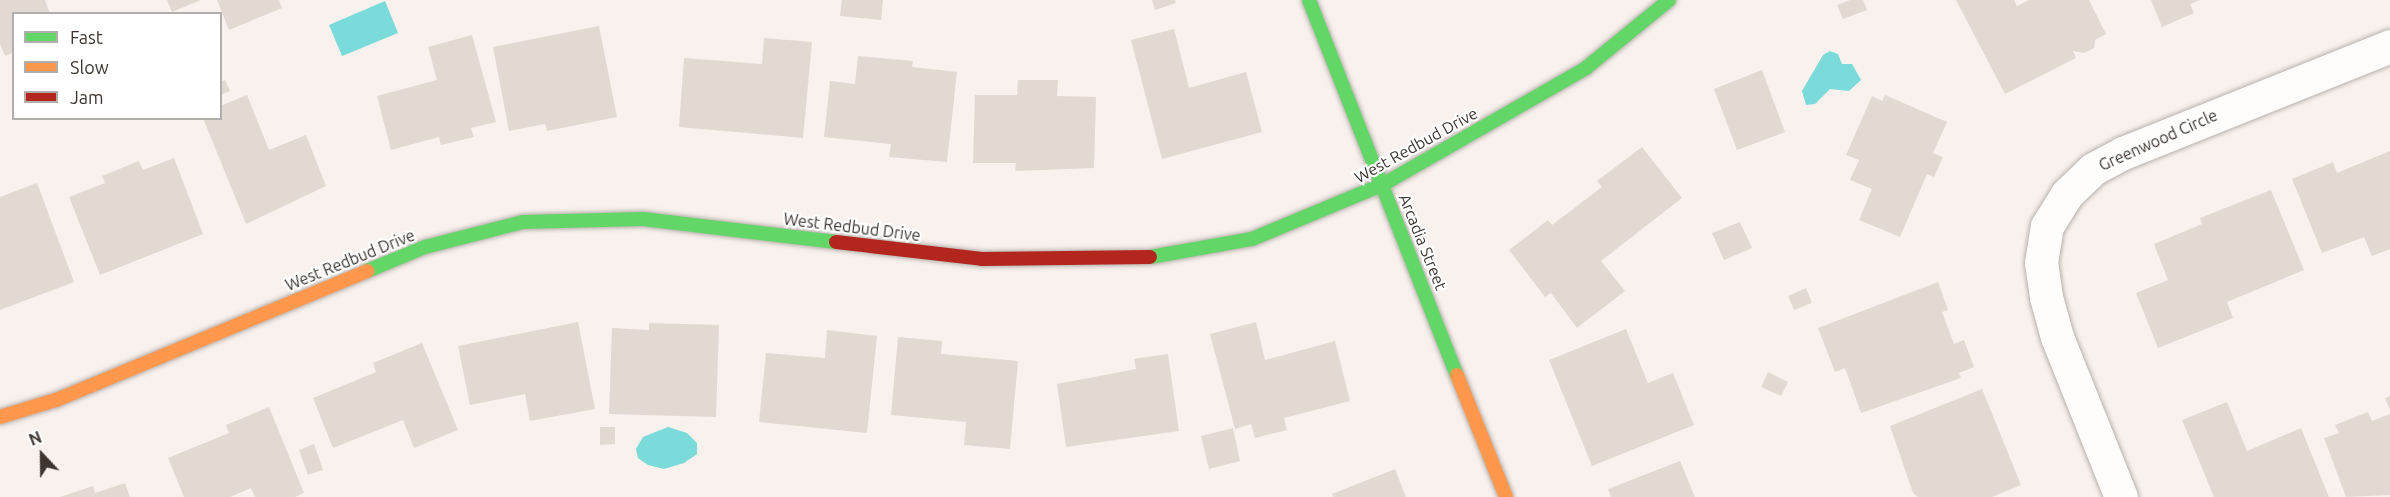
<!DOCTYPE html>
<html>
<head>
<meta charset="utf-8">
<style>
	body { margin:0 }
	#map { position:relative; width:2390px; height:497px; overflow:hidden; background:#f8f1ed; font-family:Ubuntu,sans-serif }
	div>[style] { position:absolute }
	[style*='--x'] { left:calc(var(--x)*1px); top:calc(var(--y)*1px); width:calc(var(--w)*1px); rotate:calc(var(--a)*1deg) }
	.water>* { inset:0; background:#7bdada }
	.building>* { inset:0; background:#e2d9d3 }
	.roads { filter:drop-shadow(0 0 2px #b8b1ad) drop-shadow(0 0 2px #b8b1ad) }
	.street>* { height:33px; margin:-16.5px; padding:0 16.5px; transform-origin:16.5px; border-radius:16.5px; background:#fefdfc }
	.fast>* { height:14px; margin:-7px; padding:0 7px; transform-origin:7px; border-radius:7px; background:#63d668 }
	.slow>* { height:14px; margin:-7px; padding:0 7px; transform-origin:7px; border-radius:7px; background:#ff974d }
	.jam>* { height:14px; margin:-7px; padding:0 7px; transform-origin:7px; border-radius:7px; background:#b3261e }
	span { translate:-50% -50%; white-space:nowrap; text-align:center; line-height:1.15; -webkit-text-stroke:4.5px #fff; paint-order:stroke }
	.street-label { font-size:16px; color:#3e3530 }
	.legend { position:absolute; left:12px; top:12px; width:210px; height:108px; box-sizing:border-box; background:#fff; border:2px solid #b2aeac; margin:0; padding:8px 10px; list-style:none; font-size:18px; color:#3e3530 }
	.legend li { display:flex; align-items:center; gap:12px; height:30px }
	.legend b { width:30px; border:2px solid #b2aeac }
	.north { position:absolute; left:12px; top:425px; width:60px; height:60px; -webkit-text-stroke:4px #fff; paint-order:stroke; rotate:338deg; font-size:16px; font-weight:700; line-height:24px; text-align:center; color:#3e3530 }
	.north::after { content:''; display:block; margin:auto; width:21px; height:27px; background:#3e3530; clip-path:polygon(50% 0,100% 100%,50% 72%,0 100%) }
</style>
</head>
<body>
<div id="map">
	<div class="water">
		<i style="clip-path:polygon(385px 1px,398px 33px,342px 56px,329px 25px)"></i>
		<i style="clip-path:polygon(1830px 51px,1838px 54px,1842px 64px,1852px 64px,1861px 80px,1849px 91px,1830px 89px,1815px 104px,1806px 105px,1802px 91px,1823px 55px)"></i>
		<i style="clip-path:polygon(668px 427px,687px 433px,697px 443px,697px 454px,684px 463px,664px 469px,648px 465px,638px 458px,636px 449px,643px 437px)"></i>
	</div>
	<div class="building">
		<i style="clip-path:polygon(0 0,45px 0,50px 14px,14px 14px,14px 52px,5px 56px,0 44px)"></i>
		<i style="clip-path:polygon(167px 0,201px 0,172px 12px)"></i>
		<i style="clip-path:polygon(217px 0,279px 0,282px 8px,229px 30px)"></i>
		<i style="clip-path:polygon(842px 0,883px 0,881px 20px,840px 16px)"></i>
		<i style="clip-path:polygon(1152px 0,1175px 0,1176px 3px,1155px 10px)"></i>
		<i style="clip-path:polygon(1850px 0,1863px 0,1867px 10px,1843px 19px,1837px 5px)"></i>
		<i style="clip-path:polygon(1956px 0,2014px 0,2017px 6px,2029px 0,2089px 0,2106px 34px,2095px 40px,2094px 48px,2084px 53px,2073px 51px,2076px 58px,2005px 94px)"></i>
		<i style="clip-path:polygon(2151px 0,2200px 0,2190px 4px,2194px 13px,2162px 27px)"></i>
		<i style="clip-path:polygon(599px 26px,617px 117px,547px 131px,545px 124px,509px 131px,493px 47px)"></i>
		<i style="clip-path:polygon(1174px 29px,1189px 88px,1246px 72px,1262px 132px,1162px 159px,1131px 40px)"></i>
		<i style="clip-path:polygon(472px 35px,496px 122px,471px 128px,474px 137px,441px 145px,439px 137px,391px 150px,377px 96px,437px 80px,428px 47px)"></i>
		<i style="clip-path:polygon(764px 38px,812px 42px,803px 138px,679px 127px,684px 58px,762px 64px)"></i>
		<i style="clip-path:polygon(858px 56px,913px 61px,912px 67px,957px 72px,947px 162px,889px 157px,891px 144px,824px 137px,830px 81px,855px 84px)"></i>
		<i style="clip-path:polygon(1762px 70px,1785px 132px,1737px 150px,1714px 89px)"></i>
		<i style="clip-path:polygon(225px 80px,230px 91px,220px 95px,220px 82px)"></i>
		<i style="clip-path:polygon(1018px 80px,1058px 80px,1057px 96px,1096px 97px,1094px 168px,1015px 171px,1016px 163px,973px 163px,975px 95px,1017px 95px)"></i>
		<i style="clip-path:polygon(247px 95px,269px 150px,306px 135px,326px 186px,246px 224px,203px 118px,220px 118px,220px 106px)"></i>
		<i style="clip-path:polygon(1885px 95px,1947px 122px,1933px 153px,1943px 157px,1934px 177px,1927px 174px,1900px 237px,1859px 220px,1872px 189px,1850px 180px,1859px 160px,1846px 155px,1872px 96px,1882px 101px)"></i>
		<i style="clip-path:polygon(1642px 147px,1682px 198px,1601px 261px,1625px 291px,1577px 328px,1551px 293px,1545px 297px,1509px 250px,1548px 220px,1552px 225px,1602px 187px,1597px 181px)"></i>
		<i style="clip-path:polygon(2390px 151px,2390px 249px,2372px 256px,2364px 237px,2322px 253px,2292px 179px,2333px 162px,2337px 173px)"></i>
		<i style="clip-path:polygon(174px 158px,203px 234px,100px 275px,69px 197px,105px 183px,102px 176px,139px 161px,143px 170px)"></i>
		<i style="clip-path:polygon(37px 183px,74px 282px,0 310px,0 197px)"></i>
		<i style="clip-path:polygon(2271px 190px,2304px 270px,2227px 302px,2233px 318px,2158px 348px,2136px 293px,2168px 280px,2154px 244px,2202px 224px,2200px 218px)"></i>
		<i style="clip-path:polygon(1740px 222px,1752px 248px,1724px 260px,1712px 233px)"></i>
		<i style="clip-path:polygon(1938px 282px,1948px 310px,1942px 312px,1954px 344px,1964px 340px,1974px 367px,1959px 373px,1961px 378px,1861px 413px,1845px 368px,1835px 372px,1818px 328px)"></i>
		<i style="clip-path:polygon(1806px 288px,1812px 303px,1794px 310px,1788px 296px)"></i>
		<i style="clip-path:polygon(578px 322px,595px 409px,530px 421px,525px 394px,470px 405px,458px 346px)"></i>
		<i style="clip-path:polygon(1256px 322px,1265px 360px,1335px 341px,1350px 401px,1284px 418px,1287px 430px,1255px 438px,1251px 424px,1235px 429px,1210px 334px)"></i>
		<i style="clip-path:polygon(649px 323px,719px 325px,716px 417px,609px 414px,612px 328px,649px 330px)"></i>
		<i style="clip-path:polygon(1626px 329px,1648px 383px,1673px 373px,1694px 425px,1592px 466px,1549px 360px)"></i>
		<i style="clip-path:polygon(827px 330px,877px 336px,867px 433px,759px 422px,766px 353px,825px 358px)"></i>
		<i style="clip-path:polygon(898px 337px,942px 341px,941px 354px,1018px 361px,1010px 449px,964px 445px,966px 422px,891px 415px)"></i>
		<i style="clip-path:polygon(422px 343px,458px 430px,414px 448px,403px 420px,333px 448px,313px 398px,376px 372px,373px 363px)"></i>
		<i style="clip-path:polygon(1168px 354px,1179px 431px,1066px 447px,1057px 384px,1136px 369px,1134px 359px)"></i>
		<i style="clip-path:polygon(1768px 372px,1788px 382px,1781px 396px,1761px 387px)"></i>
		<i style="clip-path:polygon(1982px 389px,2021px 485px,1992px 497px,1918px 497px,1913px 493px,1890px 426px)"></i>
		<i style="clip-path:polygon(2390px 396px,2390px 410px,2385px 398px)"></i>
		<i style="clip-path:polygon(2227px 402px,2247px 451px,2301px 428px,2329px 497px,2214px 497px,2182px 420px)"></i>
		<i style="clip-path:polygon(269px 407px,304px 493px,295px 497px,255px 497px,251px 488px,230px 497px,184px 497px,168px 458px,229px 433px,226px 425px)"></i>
		<i style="clip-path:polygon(2368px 412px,2372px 421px,2390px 414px,2390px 495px,2346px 497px,2324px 438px,2339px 433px,2335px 425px)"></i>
		<i style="clip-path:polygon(600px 427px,615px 427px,615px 444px,600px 445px)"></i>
		<i style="clip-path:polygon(1233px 428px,1240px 461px,1209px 469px,1201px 436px)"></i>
		<i style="clip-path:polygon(314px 444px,323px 470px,308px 475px,299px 450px)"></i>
		<i style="clip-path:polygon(1680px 461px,1695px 497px,1611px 497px,1608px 489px)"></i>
		<i style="clip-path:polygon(1395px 469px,1406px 497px,1333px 497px,1332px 494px)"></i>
		<i style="clip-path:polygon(125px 483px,130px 497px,60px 497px,93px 486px,95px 493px)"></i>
	</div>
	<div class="roads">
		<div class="street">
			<i style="--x:2121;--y:497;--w:172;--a:-111.8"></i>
			<i style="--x:2057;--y:337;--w:41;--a:-105.4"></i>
			<i style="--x:2046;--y:297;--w:34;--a:-98"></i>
			<i style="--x:2041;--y:263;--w:37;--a:-81"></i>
			<i style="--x:2047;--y:226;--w:36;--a:-58"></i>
			<i style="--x:2066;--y:195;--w:37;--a:-44"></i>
			<i style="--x:2093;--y:169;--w:34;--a:-28"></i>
			<i style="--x:2123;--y:153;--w:288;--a:-21.8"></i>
		</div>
		<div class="fast">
			<i style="--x:1309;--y:0;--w:403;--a:68.5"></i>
			<i style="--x:1150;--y:257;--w:104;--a:-10"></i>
			<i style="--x:1252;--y:239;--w:141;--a:-22.6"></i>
			<i style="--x:1382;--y:185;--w:235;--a:-29.8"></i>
			<i style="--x:1586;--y:68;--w:107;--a:-39.3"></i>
			<i style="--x:367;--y:271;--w:63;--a:-22.5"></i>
			<i style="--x:425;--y:247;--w:101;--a:-14.3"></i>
			<i style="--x:523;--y:222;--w:120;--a:-1.4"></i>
			<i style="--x:643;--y:219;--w:194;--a:6.8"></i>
		</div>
		<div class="slow">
			<i style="--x:1457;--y:375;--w:131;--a:68.1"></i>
			<i style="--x:0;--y:417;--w:59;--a:-16.9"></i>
			<i style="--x:56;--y:400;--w:337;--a:-22.5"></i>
		</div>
		<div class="jam">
			<i style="--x:836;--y:242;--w:147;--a:6.6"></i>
			<i style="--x:982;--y:259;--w:168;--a:-0.7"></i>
		</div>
	</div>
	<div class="street-label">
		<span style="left:2158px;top:140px;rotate:-24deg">Greenwood Circle</span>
		<span style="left:1416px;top:145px;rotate:-29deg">West Redbud Drive</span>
		<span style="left:852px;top:227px;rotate:7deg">West Redbud Drive</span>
		<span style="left:1423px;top:242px;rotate:68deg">Arcadia Street</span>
		<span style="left:350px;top:260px;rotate:-22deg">West Redbud Drive</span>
	</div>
	<ul class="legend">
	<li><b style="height:8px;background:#63d668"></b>Fast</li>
	<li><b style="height:8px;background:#ff974d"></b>Slow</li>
	<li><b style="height:8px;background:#b3261e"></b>Jam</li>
	</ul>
	<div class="north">N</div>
</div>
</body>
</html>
